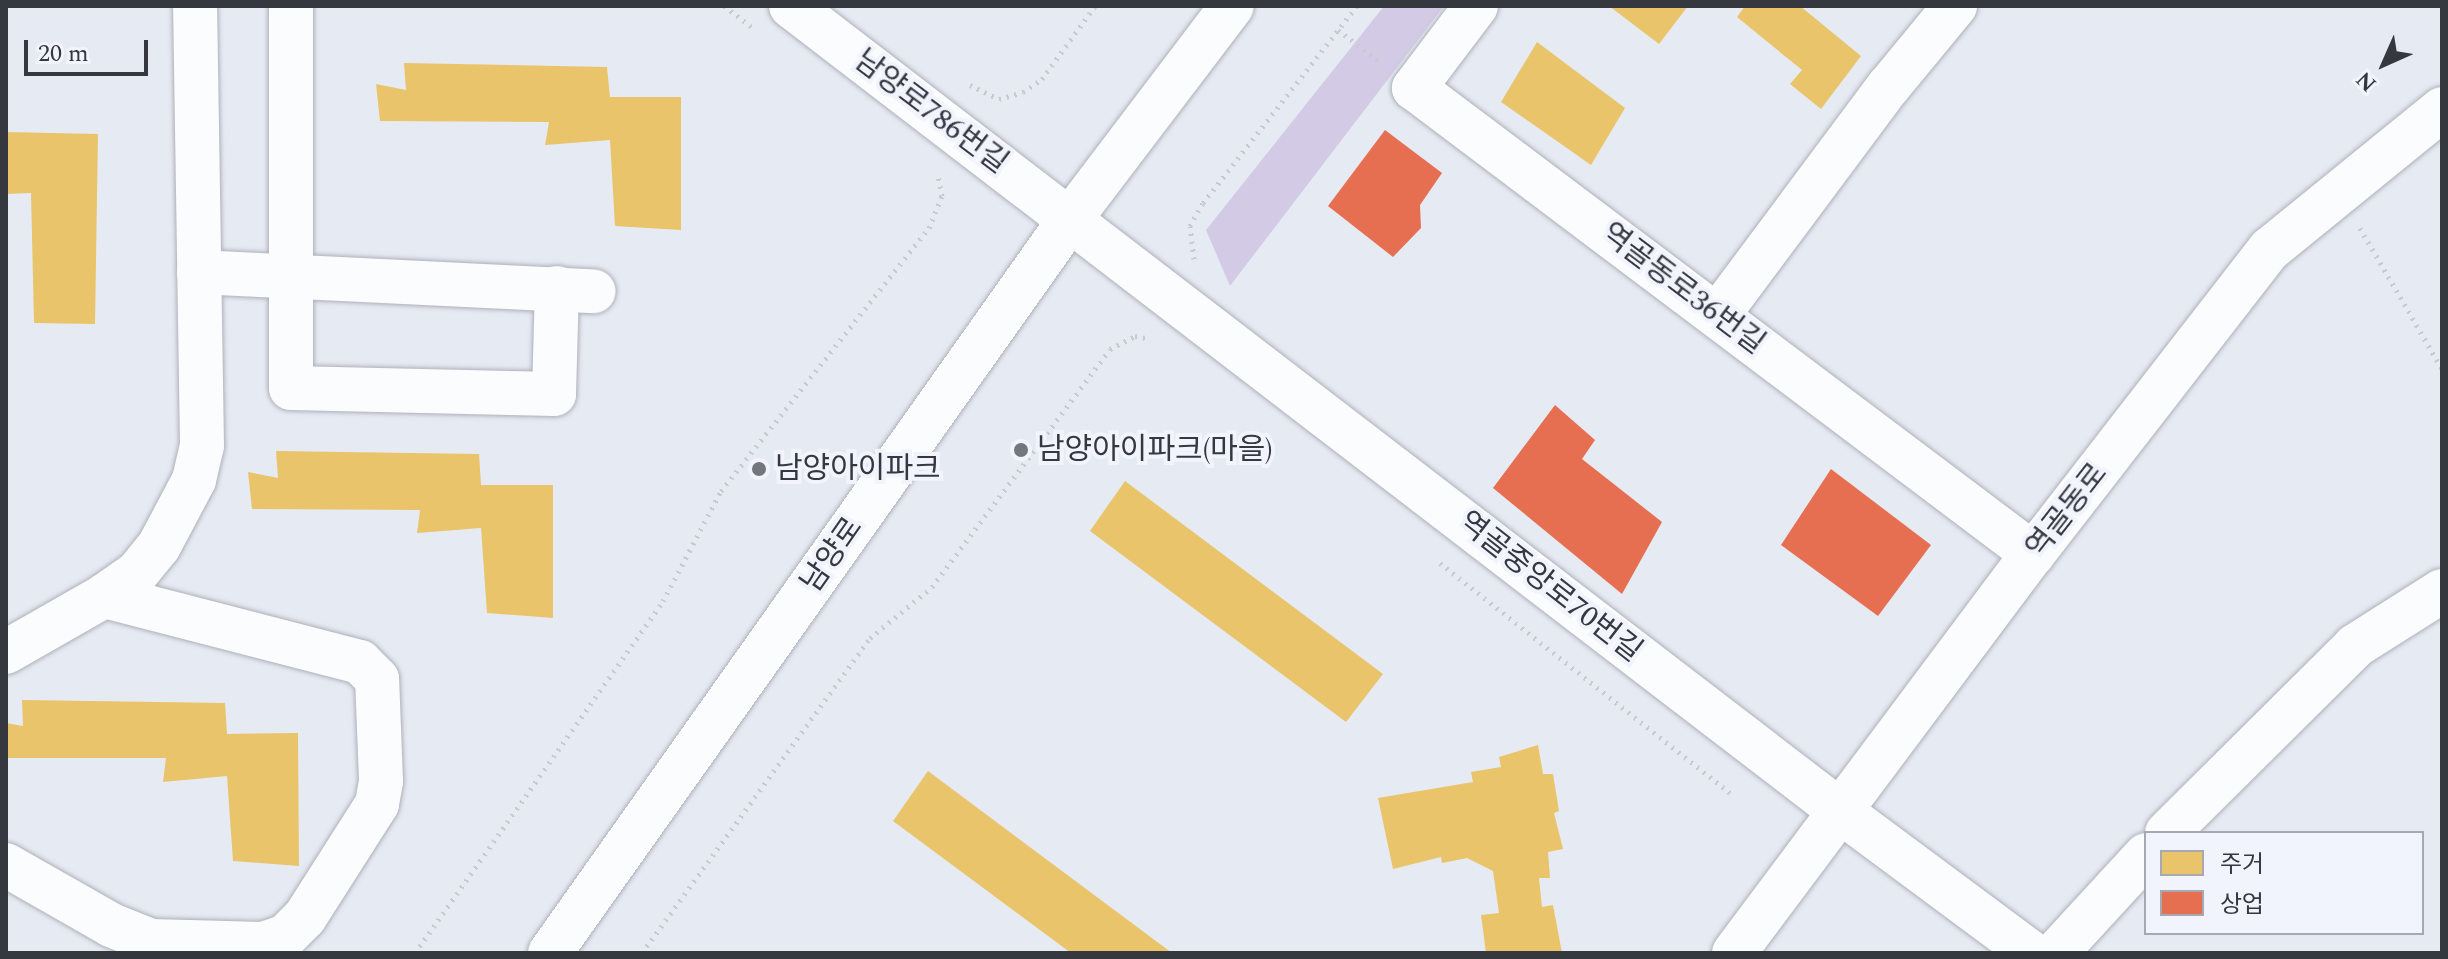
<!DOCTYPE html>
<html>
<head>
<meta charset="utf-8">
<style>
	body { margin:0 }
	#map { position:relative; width:2448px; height:959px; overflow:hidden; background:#e6eaf3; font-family:Spectral,"Noto Sans KR",serif }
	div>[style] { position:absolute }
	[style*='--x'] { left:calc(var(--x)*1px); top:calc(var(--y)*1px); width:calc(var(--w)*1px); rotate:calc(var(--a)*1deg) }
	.green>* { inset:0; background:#d3cbe5 }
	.homes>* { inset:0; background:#e9c46a }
	.shops>* { inset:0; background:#e76f51 }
	.path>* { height:5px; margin-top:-2.5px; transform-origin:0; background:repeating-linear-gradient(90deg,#c9cace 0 2px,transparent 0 8px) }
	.roads { filter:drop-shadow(0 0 2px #aeb1b9) drop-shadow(0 0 2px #aeb1b9) }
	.minor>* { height:44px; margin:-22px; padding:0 22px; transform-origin:22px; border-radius:22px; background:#fbfcfd }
	.major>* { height:44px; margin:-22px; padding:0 22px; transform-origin:22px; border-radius:22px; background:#fbfcfd }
	.dots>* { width:22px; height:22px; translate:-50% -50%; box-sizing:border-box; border:4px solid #f1f4fc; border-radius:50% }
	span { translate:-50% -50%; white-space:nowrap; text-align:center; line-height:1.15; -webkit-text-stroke:8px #f1f4fc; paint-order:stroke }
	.street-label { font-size:30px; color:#36383f }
	.poi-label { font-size:30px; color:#36383f }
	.left { translate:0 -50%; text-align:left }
	.frame { position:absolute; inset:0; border:8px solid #36383f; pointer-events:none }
	.legend { position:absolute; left:2144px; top:831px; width:280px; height:104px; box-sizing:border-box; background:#f1f4fc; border:2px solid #a6a9b0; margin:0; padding:10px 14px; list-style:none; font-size:24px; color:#36383f }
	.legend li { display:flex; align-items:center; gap:16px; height:40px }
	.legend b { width:40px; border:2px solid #a6a9b0 }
	.north { position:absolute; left:2344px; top:24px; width:80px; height:80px; -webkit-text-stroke:6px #f1f4fc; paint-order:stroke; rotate:225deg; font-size:22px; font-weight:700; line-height:32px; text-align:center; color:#36383f }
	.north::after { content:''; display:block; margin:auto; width:28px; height:36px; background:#36383f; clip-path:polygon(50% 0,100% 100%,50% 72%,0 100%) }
	.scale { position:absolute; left:24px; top:40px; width:124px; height:36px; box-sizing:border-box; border:4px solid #36383f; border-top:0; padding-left:10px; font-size:24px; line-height:28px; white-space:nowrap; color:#36383f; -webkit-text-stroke:6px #f1f4fc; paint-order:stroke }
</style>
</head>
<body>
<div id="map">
	<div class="green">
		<i style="clip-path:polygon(1384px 6px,1444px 6px,1230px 286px,1206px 230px)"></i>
	</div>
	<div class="homes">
		<i style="clip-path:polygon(1609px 6px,1688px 6px,1659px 44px)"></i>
		<i style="clip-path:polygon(1745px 6px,1800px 6px,1861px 56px,1821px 109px,1790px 84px,1802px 70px,1737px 17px)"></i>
		<i style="clip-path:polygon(1537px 42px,1625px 108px,1591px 165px,1501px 102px)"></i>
		<i style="clip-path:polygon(404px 63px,607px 67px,610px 97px,681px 97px,681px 230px,615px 226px,610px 140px,545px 145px,549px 122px,380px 121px,376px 84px,406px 90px)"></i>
		<i style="clip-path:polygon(6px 132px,98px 134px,95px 324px,34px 323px,31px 193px,6px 194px)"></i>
		<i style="clip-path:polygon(276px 451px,479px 454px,481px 485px,553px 485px,553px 618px,487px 613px,481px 528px,417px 533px,420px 510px,252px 509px,248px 472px,278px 478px)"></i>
		<i style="clip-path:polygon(1125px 481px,1383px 674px,1346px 722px,1090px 531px)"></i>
		<i style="clip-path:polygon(22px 700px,225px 703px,227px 734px,298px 733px,299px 866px,233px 861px,227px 776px,163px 782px,166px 758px,6px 758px,6px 723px,23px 726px)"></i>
		<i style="clip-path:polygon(1538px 745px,1543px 774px,1553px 774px,1559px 811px,1554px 813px,1563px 849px,1548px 852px,1550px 878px,1539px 878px,1542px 907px,1553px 905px,1562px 953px,1486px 953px,1481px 915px,1499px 913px,1493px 871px,1467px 858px,1442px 863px,1441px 857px,1393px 869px,1378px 798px,1473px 782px,1471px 772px,1501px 767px,1499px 757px)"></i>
		<i style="clip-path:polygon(928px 771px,1172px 953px,1071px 953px,893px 821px)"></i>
	</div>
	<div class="shops">
		<i style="clip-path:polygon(1385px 130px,1442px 173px,1420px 205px,1421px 228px,1393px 257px,1328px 206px)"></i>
		<i style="clip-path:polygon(1555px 405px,1595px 440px,1582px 459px,1662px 522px,1622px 594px,1493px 488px)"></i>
		<i style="clip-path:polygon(1831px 469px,1931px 545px,1878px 616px,1781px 545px)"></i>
	</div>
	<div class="path">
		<i style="--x:724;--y:6;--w:35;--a:37"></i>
		<i style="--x:1338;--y:30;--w:55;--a:36.9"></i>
		<i style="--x:970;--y:85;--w:32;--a:26"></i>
		<i style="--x:999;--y:99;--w:25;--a:-16"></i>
		<i style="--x:1023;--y:92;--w:23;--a:-34"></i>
		<i style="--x:1042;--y:79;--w:90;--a:-54"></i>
		<i style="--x:2360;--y:228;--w:163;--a:59.8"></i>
		<i style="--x:1194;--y:259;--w:33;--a:-97"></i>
		<i style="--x:1190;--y:226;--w:26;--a:-61"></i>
		<i style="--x:1203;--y:203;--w:250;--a:-52"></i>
		<i style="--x:1440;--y:563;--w:370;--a:38.4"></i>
		<i style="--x:415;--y:953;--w:431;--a:-54.8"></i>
		<i style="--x:663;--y:601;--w:124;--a:-62.2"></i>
		<i style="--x:721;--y:491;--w:335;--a:-51.7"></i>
		<i style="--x:929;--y:228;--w:35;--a:-68"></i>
		<i style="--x:942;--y:196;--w:21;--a:-101"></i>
		<i style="--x:642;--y:953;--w:389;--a:-54.1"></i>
		<i style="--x:870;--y:638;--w:80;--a:-39.4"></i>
		<i style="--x:932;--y:587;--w:297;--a:-53.2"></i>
		<i style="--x:1110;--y:349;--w:28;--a:-27"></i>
		<i style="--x:1135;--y:336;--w:16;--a:11"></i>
	</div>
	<div class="roads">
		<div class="minor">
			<i style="--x:291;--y:6;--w:382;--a:90"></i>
			<i style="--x:291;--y:388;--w:263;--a:1.3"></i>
			<i style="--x:554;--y:394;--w:106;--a:-88.4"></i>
			<i style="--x:791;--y:6;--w:1322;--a:37.5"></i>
			<i style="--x:1840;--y:811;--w:238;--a:36.6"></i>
			<i style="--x:1476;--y:6;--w:103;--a:127.1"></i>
			<i style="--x:1414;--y:88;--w:775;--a:36.97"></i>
			<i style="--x:199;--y:272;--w:395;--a:2.8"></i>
			<i style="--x:1718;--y:315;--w:286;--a:-53.3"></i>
			<i style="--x:1889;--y:86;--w:104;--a:-50.5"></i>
			<i style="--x:6;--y:652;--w:113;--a:-29.7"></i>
			<i style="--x:104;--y:596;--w:40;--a:-34.9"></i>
			<i style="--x:137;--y:573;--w:35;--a:-51"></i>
			<i style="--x:159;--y:546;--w:75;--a:-62.1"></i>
			<i style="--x:194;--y:480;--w:35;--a:-77"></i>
			<i style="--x:202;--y:446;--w:440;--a:-90.9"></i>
			<i style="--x:2167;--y:833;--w:265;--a:-44.8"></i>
			<i style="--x:2355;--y:646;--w:103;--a:-32.3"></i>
			<i style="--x:6;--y:865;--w:121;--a:29.7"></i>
			<i style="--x:111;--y:925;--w:43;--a:21.8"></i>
			<i style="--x:151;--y:941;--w:112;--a:1.5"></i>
			<i style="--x:263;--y:944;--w:24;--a:-19"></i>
			<i style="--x:286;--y:936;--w:27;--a:-45"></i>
			<i style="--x:305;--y:917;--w:134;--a:-57.5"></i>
			<i style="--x:377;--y:804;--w:23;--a:-80"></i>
			<i style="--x:381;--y:781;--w:102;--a:-92.2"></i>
			<i style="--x:377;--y:679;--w:24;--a:-135"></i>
			<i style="--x:360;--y:662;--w:264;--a:-165.5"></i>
			<i style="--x:1734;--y:953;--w:499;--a:-53.2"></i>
			<i style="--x:2033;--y:554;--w:386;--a:-52.2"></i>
			<i style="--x:2270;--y:249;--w:222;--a:-39.1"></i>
			<i style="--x:2056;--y:953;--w:133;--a:-47.4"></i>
		</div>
		<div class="major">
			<i style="--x:550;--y:953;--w:901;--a:-54.67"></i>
			<i style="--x:1071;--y:218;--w:266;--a:-52.8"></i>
		</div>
	</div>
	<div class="dots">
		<i style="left:1021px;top:450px;background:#74767e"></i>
		<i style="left:759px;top:469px;background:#74767e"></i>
	</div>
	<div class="street-label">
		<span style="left:931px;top:112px;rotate:37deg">남양로786번길</span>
		<span style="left:1683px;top:289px;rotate:37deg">역골동로36번길</span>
		<span style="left:2067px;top:511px;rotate:-52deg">역골동로</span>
		<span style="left:832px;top:555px;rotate:-55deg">남양로</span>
		<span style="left:1550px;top:587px;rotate:38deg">역골중앙로70번길</span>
	</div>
	<div class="poi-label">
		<span class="left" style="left:1037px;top:450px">남양아이파크(마을)</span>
		<span class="left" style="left:775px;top:469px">남양아이파크</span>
	</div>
	<div class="frame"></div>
	<ul class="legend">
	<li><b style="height:22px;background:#e9c46a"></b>주거</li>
	<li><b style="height:22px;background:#e76f51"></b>상업</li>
	</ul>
	<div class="north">N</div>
	<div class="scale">20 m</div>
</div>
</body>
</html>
